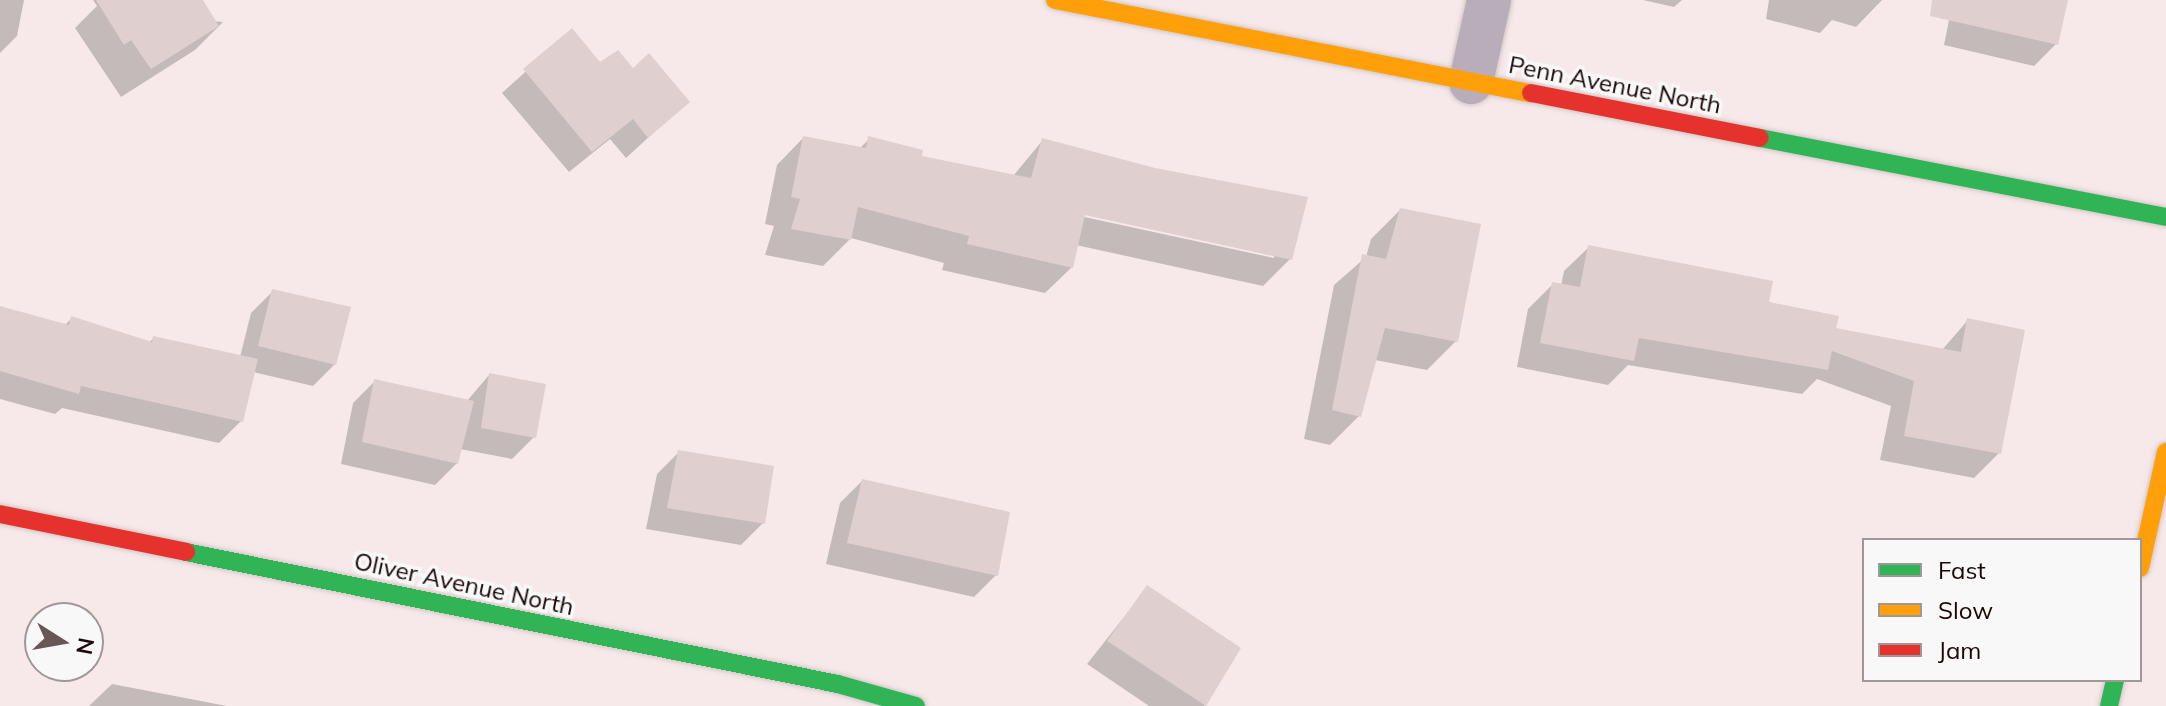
<!DOCTYPE html>
<html>
<head>
<meta charset="utf-8">
<style>
	body { margin:0 }
	#map { position:relative; width:2166px; height:706px; overflow:hidden; background:#f7e9e9; font-family:Mulish,sans-serif }
	div>[style] { position:absolute }
	[style*='--x'] { left:calc(var(--x)*1px); top:calc(var(--y)*1px); width:calc(var(--w)*1px); rotate:calc(var(--a)*1deg) }
	.shadow>* { inset:0; background:#0003 }
	.building>* { inset:0; background:#dfcfcf }
	.roads { filter:drop-shadow(0 0 2px #d3c6c6) drop-shadow(0 0 2px #d3c6c6) }
	.street>* { height:44px; margin:-22px; padding:0 22px; transform-origin:22px; border-radius:22px; background:#b8adb9 }
	.fast>* { height:18px; margin:-9px; padding:0 9px; transform-origin:9px; border-radius:9px; background:#30b455 }
	.slow>* { height:18px; margin:-9px; padding:0 9px; transform-origin:9px; border-radius:9px; background:#ff9f0a }
	.jam>* { height:18px; margin:-9px; padding:0 9px; transform-origin:9px; border-radius:9px; background:#e5322d }
	span { translate:-50% -50%; white-space:nowrap; text-align:center; line-height:1.15; -webkit-text-stroke:7px #f8f8f8; paint-order:stroke }
	.street-label { font-size:24px; color:#1c0809 }
	.legend { position:absolute; left:1862px; top:538px; width:280px; height:144px; box-sizing:border-box; background:#f8f8f8; border:2px solid #a09898; margin:0; padding:10px 14px; list-style:none; font-size:24px; color:#1c0809 }
	.legend li { display:flex; align-items:center; gap:16px; height:40px }
	.legend b { width:40px; border:2px solid #a09898 }
	.north { position:absolute; left:24px; top:602px; width:80px; height:80px; box-sizing:border-box; background:#f8f8f8; border:2px solid #a09898; border-radius:50%; rotate:101deg; font-size:22px; font-weight:700; line-height:32px; text-align:center; color:#1c0809 }
	.north::after { content:''; display:block; margin:auto; width:28px; height:36px; background:#695757; clip-path:polygon(50% 0,100% 100%,50% 72%,0 100%) }
</style>
</head>
<body>
<div id="map">
	<div class="shadow">
		<i style="clip-path:polygon(0 0,24px 0,17px 36px,0 53px)"></i>
		<i style="clip-path:polygon(93px 0,201px 0,213px 21px,223px 22px,195px 50px,121px 97px,75px 28px,97px 6px)"></i>
		<i style="clip-path:polygon(1643px 0,1682px 0,1674px 7px)"></i>
		<i style="clip-path:polygon(1769px 0,1882px 0,1856px 27px,1832px 20px,1820px 33px,1766px 19px)"></i>
		<i style="clip-path:polygon(1953px 0,2066px 0,2056px 44px,2034px 66px,1944px 45px)"></i>
		<i style="clip-path:polygon(571px 31px,600px 65px,633px 71px,687px 102px,626px 158px,610px 139px,569px 172px,502px 93px)"></i>
		<i style="clip-path:polygon(evenodd,803px 138px,859px 149px,869px 139px,920px 158px,1013px 176px,1042px 141px,1290px 259px,1263px 286px,1076px 245px,1072px 267px,1045px 293px,942px 270px,944px 263px,851px 238px,823px 266px,765px 255px,774px 226px,765px 224px,777px 165px,803px 138px,1075px 211px,1274px 254px,1274px 258px,1075px 215px,1075px 211px)"></i>
		<i style="clip-path:polygon(1400px 210px,1456px 341px,1427px 370px,1375px 360px,1359px 416px,1330px 445px,1304px 439px,1334px 285px,1366px 257px,1371px 239px)"></i>
		<i style="clip-path:polygon(1589px 247px,1834px 329px,1942px 350px,1968px 320px,1999px 453px,1974px 478px,1880px 460px,1891px 406px,1817px 379px,1802px 394px,1628px 365px,1608px 385px,1517px 367px,1528px 309px,1553px 284px,1561px 286px,1564px 271px)"></i>
		<i style="clip-path:polygon(273px 291px,335px 364px,313px 386px,253px 372px,241px 421px,219px 443px,62px 408px,55px 414px,0 399px,0 308px,64px 326px,72px 318px,148px 343px,154px 338px,240px 357px,251px 313px)"></i>
		<i style="clip-path:polygon(489px 375px,534px 437px,512px 459px,460px 449px,457px 463px,435px 485px,341px 464px,353px 403px,375px 381px,467px 401px)"></i>
		<i style="clip-path:polygon(679px 452px,763px 523px,741px 545px,646px 529px,657px 474px)"></i>
		<i style="clip-path:polygon(862px 481px,996px 575px,974px 597px,826px 564px,840px 503px)"></i>
		<i style="clip-path:polygon(1147px 588px,1239px 649px,1204px 706px,1149px 706px,1087px 664px)"></i>
		<i style="clip-path:polygon(112px 684px,227px 706px,89px 706px)"></i>
	</div>
	<div class="building">
		<i style="clip-path:polygon(96px 0,203px 0,219px 26px,151px 69px,131px 40px,124px 45px)"></i>
		<i style="clip-path:polygon(1932px 0,2068px 0,2058px 45px,1930px 16px)"></i>
		<i style="clip-path:polygon(572px 28px,600px 62px,618px 50px,633px 68px,649px 53px,690px 102px,648px 138px,633px 119px,592px 152px,523px 69px)"></i>
		<i style="clip-path:polygon(803px 136px,866px 148px,868px 136px,923px 150px,922px 156px,1031px 178px,1042px 138px,1155px 168px,1308px 197px,1292px 260px,1085px 215px,1073px 268px,967px 244px,969px 236px,858px 207px,851px 240px,791px 229px,800px 199px,791px 197px)"></i>
		<i style="clip-path:polygon(1400px 208px,1481px 224px,1458px 342px,1385px 328px,1361px 417px,1332px 410px,1362px 254px,1386px 259px)"></i>
		<i style="clip-path:polygon(1588px 245px,1773px 281px,1769px 302px,1839px 316px,1836px 328px,1961px 352px,1967px 318px,2025px 330px,2001px 454px,1904px 436px,1914px 381px,1832px 351px,1828px 370px,1639px 338px,1634px 361px,1540px 343px,1552px 282px,1580px 287px)"></i>
		<i style="clip-path:polygon(272px 289px,351px 307px,336px 365px,258px 346px)"></i>
		<i style="clip-path:polygon(0 306px,69px 325px,71px 316px,152px 342px,153px 336px,258px 359px,243px 422px,81px 386px,79px 394px,0 371px)"></i>
		<i style="clip-path:polygon(489px 373px,546px 384px,536px 438px,481px 428px)"></i>
		<i style="clip-path:polygon(374px 379px,474px 401px,458px 464px,362px 442px)"></i>
		<i style="clip-path:polygon(678px 450px,774px 466px,765px 524px,667px 508px)"></i>
		<i style="clip-path:polygon(862px 479px,1010px 512px,998px 576px,847px 543px)"></i>
		<i style="clip-path:polygon(1147px 585px,1241px 648px,1206px 706px,1107px 641px)"></i>
	</div>
	<div class="roads">
		<div class="street">
			<i style="--x:1471;--y:82;--w:84;--a:-77.6"></i>
		</div>
		<div class="fast">
			<i style="--x:1760;--y:138;--w:414;--a:11"></i>
			<i style="--x:186;--y:552;--w:665;--a:11.45"></i>
			<i style="--x:838;--y:684;--w:81;--a:15.8"></i>
			<i style="--x:2109;--y:706;--w:27;--a:-77"></i>
		</div>
		<div class="slow">
			<i style="--x:1055;--y:0;--w:485;--a:11.1"></i>
			<i style="--x:2140;--y:568;--w:119;--a:-77.4"></i>
		</div>
		<div class="jam">
			<i style="--x:1531;--y:93;--w:233;--a:11.1"></i>
			<i style="--x:0;--y:514;--w:190;--a:11.5"></i>
		</div>
	</div>
	<div class="street-label">
		<span style="left:1615px;top:85px;rotate:11deg">Penn Avenue North</span>
		<span style="left:464px;top:584px;rotate:12deg">Oliver Avenue North</span>
	</div>
	<ul class="legend">
	<li><b style="height:10px;background:#30b455"></b>Fast</li>
	<li><b style="height:10px;background:#ff9f0a"></b>Slow</li>
	<li><b style="height:10px;background:#e5322d"></b>Jam</li>
	</ul>
	<div class="north">N</div>
</div>
</body>
</html>
